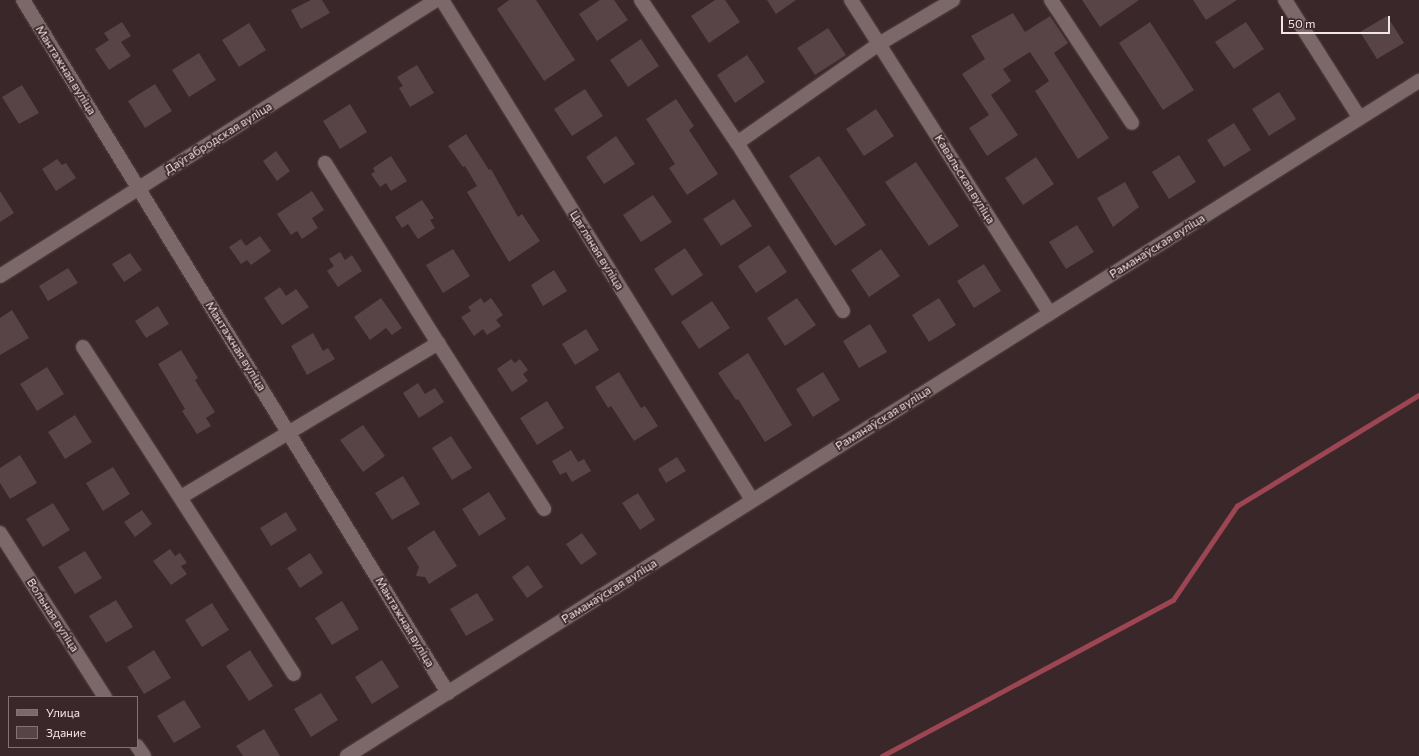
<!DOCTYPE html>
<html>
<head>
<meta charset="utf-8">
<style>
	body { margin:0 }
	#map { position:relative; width:1419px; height:756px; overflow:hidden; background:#3a2729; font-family:Commissioner,sans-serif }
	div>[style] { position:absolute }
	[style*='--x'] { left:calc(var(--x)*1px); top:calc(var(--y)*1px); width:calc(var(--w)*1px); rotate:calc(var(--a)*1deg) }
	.stream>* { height:4.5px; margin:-2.25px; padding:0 2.25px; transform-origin:2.25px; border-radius:2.25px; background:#9c4553 }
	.building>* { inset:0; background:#584446 }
	.roads { filter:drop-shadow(0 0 1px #524345) drop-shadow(0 0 1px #524345) }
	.minor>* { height:14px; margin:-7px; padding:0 7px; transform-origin:7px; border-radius:7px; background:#7d6869 }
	span { translate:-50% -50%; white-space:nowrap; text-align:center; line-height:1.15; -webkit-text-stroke:3.5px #3a2729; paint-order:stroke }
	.street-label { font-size:12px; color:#f2e5e6 }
	.legend { position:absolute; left:8px; top:696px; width:130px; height:52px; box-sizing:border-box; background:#3a2729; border:1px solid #847375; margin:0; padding:5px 7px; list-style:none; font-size:12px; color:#f2e5e6 }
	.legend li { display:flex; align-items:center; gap:8px; height:20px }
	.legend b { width:20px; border:1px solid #847375 }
	.scale { position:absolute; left:1281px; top:16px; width:109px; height:18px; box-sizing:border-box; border:2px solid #f2e5e6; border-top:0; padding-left:5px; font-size:12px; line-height:14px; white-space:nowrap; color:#f2e5e6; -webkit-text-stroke:3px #3a2729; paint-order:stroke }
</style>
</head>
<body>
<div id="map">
	<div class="stream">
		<i style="--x:882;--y:756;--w:330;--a:-28.2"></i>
		<i style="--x:1173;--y:600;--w:114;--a:-55.8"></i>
		<i style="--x:1237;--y:506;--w:213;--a:-31.4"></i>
	</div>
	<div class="building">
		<i style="clip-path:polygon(311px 0,322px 0,330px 13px,301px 29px,291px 10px)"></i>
		<i style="clip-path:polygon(509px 0,536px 0,575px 60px,544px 81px,497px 9px)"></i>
		<i style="clip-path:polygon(600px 0,614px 0,628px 20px,597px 41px,579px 14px)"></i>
		<i style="clip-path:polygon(715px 0,725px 0,740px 22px,709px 43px,691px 16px)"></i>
		<i style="clip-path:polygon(767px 0,796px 0,776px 14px)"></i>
		<i style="clip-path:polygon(1082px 0,1139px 0,1100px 27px)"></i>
		<i style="clip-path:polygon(1193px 0,1237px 0,1206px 20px)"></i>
		<i style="clip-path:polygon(1013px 13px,1025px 32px,1050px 16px,1068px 43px,1054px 53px,1109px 138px,1078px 159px,1035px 91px,1049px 81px,1030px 52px,1003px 69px,1011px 81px,991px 95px,1018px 135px,987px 156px,969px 128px,989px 115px,962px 74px,985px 59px,971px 36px)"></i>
		<i style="clip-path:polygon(1387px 16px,1404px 43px,1377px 59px,1360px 32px)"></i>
		<i style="clip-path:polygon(122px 22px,131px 36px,121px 42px,131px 56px,109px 70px,95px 49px,109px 40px,104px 33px)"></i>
		<i style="clip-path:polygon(1150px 22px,1194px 90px,1163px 110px,1119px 43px)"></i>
		<i style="clip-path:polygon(1246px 22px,1264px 49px,1234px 69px,1215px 42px)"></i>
		<i style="clip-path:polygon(249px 23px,266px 50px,239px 67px,222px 40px)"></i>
		<i style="clip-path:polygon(828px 28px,846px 55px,815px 75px,797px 48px)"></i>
		<i style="clip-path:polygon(641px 39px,659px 66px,628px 87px,610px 60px)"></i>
		<i style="clip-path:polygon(199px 53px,216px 80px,189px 97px,172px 70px)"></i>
		<i style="clip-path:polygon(747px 55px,765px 82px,735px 103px,717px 75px)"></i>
		<i style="clip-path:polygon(417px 65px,434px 93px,410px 107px,399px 88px,403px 86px,397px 77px)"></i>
		<i style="clip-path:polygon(155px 84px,172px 111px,145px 128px,128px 101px)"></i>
		<i style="clip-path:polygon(22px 85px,39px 113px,19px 124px,2px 97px)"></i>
		<i style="clip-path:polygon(585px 89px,603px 116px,572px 136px,554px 109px)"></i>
		<i style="clip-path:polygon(1279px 92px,1296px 119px,1269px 136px,1252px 109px)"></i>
		<i style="clip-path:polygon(676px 99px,694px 126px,689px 130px,718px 174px,687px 195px,669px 168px,675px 164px,646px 119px)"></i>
		<i style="clip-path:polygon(350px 104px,367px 132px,340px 149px,323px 121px)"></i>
		<i style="clip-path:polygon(876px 109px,894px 136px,864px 156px,846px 129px)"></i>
		<i style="clip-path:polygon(1234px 123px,1251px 150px,1224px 167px,1207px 140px)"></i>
		<i style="clip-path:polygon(466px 134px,489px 170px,491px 169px,518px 217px,522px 214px,540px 241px,509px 262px,467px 192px,477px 186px,465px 166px,463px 167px,448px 146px)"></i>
		<i style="clip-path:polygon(616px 136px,635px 164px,604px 184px,586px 157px)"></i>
		<i style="clip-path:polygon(276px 151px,290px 171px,277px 181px,263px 161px)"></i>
		<i style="clip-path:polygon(1179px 155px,1196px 182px,1169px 199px,1152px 172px)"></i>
		<i style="clip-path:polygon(391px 156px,407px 181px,391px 191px,386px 183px,380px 187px,371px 174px,375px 172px,373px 168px)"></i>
		<i style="clip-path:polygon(819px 156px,866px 225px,835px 246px,789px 176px)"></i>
		<i style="clip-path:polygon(1036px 157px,1054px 184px,1023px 205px,1005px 178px)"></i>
		<i style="clip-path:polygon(57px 159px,62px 165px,66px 163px,76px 178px,56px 191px,42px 169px)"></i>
		<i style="clip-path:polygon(916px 162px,959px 226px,929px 246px,885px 182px)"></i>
		<i style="clip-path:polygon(1125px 182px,1139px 207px,1113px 227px,1097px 198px)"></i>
		<i style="clip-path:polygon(0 191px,14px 213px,0 222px)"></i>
		<i style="clip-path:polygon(312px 191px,324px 210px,312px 218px,318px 228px,302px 239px,297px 231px,291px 235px,277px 214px)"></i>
		<i style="clip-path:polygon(653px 195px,672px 222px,641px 242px,623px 215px)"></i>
		<i style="clip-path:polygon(734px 199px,752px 226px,721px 246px,703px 219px)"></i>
		<i style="clip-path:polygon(422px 200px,434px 218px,430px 220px,435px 228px,418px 239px,408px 224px,402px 228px,395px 217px)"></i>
		<i style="clip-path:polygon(1077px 225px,1094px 252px,1066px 269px,1049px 242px)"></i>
		<i style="clip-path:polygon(260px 236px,271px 251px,251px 265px,247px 260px,241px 264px,229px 247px,241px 239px,246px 246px)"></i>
		<i style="clip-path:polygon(769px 245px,787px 272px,756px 293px,738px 266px)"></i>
		<i style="clip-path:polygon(685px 248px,703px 275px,672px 296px,654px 269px)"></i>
		<i style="clip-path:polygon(453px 249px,470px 276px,443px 293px,426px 265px)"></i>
		<i style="clip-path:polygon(881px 249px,900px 276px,869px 297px,851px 270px)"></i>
		<i style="clip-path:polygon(340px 252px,345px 260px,352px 255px,362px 271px,338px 287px,327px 271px,334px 266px,329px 259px)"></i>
		<i style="clip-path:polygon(130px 253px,142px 270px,124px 282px,112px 264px)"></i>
		<i style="clip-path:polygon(984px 264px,1001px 291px,974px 308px,957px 281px)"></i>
		<i style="clip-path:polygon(68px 268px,78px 283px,48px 301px,39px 286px)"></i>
		<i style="clip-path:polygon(554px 270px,567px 291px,543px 306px,531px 285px)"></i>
		<i style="clip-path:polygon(280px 287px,286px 296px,296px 289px,309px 307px,282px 325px,264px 298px)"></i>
		<i style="clip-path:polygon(381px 298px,402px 328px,392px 335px,386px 328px,370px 340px,354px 317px)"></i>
		<i style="clip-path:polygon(481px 298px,484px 303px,491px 298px,503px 315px,496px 320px,501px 326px,487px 335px,483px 329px,474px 336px,461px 317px,471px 311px,468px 307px)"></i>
		<i style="clip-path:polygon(797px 298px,816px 325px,785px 346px,767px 318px)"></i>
		<i style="clip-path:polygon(939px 298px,956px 325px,929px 342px,912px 315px)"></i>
		<i style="clip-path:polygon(712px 301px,730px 328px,699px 349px,681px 322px)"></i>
		<i style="clip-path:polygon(158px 306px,169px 324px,146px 338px,135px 321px)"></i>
		<i style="clip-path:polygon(12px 310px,29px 338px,0 355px,0 318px)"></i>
		<i style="clip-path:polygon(870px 324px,887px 352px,859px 368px,843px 341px)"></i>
		<i style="clip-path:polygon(586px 329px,599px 350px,575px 365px,562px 344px)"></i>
		<i style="clip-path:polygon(313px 333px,323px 351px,328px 348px,335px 359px,307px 375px,291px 346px)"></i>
		<i style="clip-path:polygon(181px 350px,198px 378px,195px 380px,215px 412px,206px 418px,211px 426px,197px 434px,182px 411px,185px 409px,158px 364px)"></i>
		<i style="clip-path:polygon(748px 353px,792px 425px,765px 442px,738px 399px,736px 400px,718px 373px)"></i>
		<i style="clip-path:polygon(511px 359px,515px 363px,520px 359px,528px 370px,523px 374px,528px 381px,512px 392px,497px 369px)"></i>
		<i style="clip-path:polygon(47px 367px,64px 394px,37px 411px,20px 384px)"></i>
		<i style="clip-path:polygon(619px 372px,641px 408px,645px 406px,658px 426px,634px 441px,611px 406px,608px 408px,595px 387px)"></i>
		<i style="clip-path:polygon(823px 372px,840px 400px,813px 417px,796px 389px)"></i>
		<i style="clip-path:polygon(418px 383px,425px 394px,435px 388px,444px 402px,419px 418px,403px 393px)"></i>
		<i style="clip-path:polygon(547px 401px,564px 428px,537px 445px,520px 418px)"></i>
		<i style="clip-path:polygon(75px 415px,92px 442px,65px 459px,48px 432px)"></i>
		<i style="clip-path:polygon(363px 425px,385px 456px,363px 472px,340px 440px)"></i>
		<i style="clip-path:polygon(451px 436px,472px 468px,452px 480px,432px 448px)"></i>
		<i style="clip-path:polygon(571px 450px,578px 462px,584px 459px,591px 471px,572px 482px,566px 472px,560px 475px,552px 461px)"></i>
		<i style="clip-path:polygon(20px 455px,37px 483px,10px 499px,0 483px,0 468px)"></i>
		<i style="clip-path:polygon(677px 457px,686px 471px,666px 483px,658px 469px)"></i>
		<i style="clip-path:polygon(113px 467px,130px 494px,103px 511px,86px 483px)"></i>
		<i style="clip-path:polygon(403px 476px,420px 504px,392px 520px,375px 493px)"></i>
		<i style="clip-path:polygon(489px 492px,506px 519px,479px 536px,462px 509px)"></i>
		<i style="clip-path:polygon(638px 493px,655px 520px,640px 530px,622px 503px)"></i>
		<i style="clip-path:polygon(53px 503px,70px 530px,43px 547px,26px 519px)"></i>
		<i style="clip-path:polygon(142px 510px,152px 524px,135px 537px,124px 522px)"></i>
		<i style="clip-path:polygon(286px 512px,297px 530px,271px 546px,260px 528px)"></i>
		<i style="clip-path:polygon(434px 530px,457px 566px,429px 584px,425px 577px,416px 576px,419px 567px,407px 548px)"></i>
		<i style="clip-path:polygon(582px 533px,597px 554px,581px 565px,566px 544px)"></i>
		<i style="clip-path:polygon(170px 549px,175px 556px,180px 553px,187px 563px,181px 566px,187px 574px,171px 585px,153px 561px)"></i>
		<i style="clip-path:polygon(85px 551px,102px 578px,75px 594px,58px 567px)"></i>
		<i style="clip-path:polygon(310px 553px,323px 573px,300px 588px,287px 568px)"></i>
		<i style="clip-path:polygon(528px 565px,543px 587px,527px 598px,512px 577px)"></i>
		<i style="clip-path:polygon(477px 593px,494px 620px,466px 636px,450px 609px)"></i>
		<i style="clip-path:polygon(116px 600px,133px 627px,106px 643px,89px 616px)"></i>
		<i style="clip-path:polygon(342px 601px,359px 629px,332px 645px,315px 618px)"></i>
		<i style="clip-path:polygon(212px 603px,229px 630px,202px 647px,185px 620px)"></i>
		<i style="clip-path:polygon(154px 650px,171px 678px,144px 694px,127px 667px)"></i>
		<i style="clip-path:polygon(250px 650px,273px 686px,249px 701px,226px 666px)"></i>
		<i style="clip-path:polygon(382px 660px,399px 687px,372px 704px,355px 677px)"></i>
		<i style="clip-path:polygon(321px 693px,338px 720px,311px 737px,294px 709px)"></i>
		<i style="clip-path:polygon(184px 700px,201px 727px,174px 743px,157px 716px)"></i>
		<i style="clip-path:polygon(264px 729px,280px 756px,243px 756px,236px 746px)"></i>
	</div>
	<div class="roads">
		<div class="minor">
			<i style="--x:23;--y:0;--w:813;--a:58.48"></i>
			<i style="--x:442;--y:0;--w:588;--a:58.2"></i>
			<i style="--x:641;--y:0;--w:172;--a:56.1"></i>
			<i style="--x:851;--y:0;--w:371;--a:57.6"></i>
			<i style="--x:1051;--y:0;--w:147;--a:56.6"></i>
			<i style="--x:1285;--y:0;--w:138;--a:57.7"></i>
			<i style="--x:325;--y:163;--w:213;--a:57.9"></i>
			<i style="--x:0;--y:276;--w:516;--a:-32.33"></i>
			<i style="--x:843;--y:311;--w:199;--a:-122.2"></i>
			<i style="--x:737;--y:143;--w:173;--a:-34.9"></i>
			<i style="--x:879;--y:44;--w:86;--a:-30.7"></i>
			<i style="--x:83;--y:347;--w:389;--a:57.2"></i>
			<i style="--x:181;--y:497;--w:300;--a:-30.9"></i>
			<i style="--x:438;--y:343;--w:197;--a:57.4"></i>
			<i style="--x:0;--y:533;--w:195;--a:57.4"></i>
			<i style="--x:137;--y:746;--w:12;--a:55"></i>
			<i style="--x:347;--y:756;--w:1267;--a:-32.2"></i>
		</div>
	</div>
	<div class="street-label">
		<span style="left:66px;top:70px;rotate:58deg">Мантажная вуліца</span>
		<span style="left:218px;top:138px;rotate:-32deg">Даўгабродская вуліца</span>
		<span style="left:965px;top:179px;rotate:58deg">Кавальская вуліца</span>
		<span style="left:1157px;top:246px;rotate:-32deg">Раманаўская вуліца</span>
		<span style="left:597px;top:250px;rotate:58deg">Цагляная вуліца</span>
		<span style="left:236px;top:346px;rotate:58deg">Мантажная вуліца</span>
		<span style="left:883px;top:418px;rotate:-32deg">Раманаўская вуліца</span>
		<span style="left:609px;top:591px;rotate:-32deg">Раманаўская вуліца</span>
		<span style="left:53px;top:615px;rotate:57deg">Вольная вуліца</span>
		<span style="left:405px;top:622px;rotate:59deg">Мантажная вуліца</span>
	</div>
	<ul class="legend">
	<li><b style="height:5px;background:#7d6869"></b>Улица</li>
	<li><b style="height:11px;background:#584446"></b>Здание</li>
	</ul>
	<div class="scale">50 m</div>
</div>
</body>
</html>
